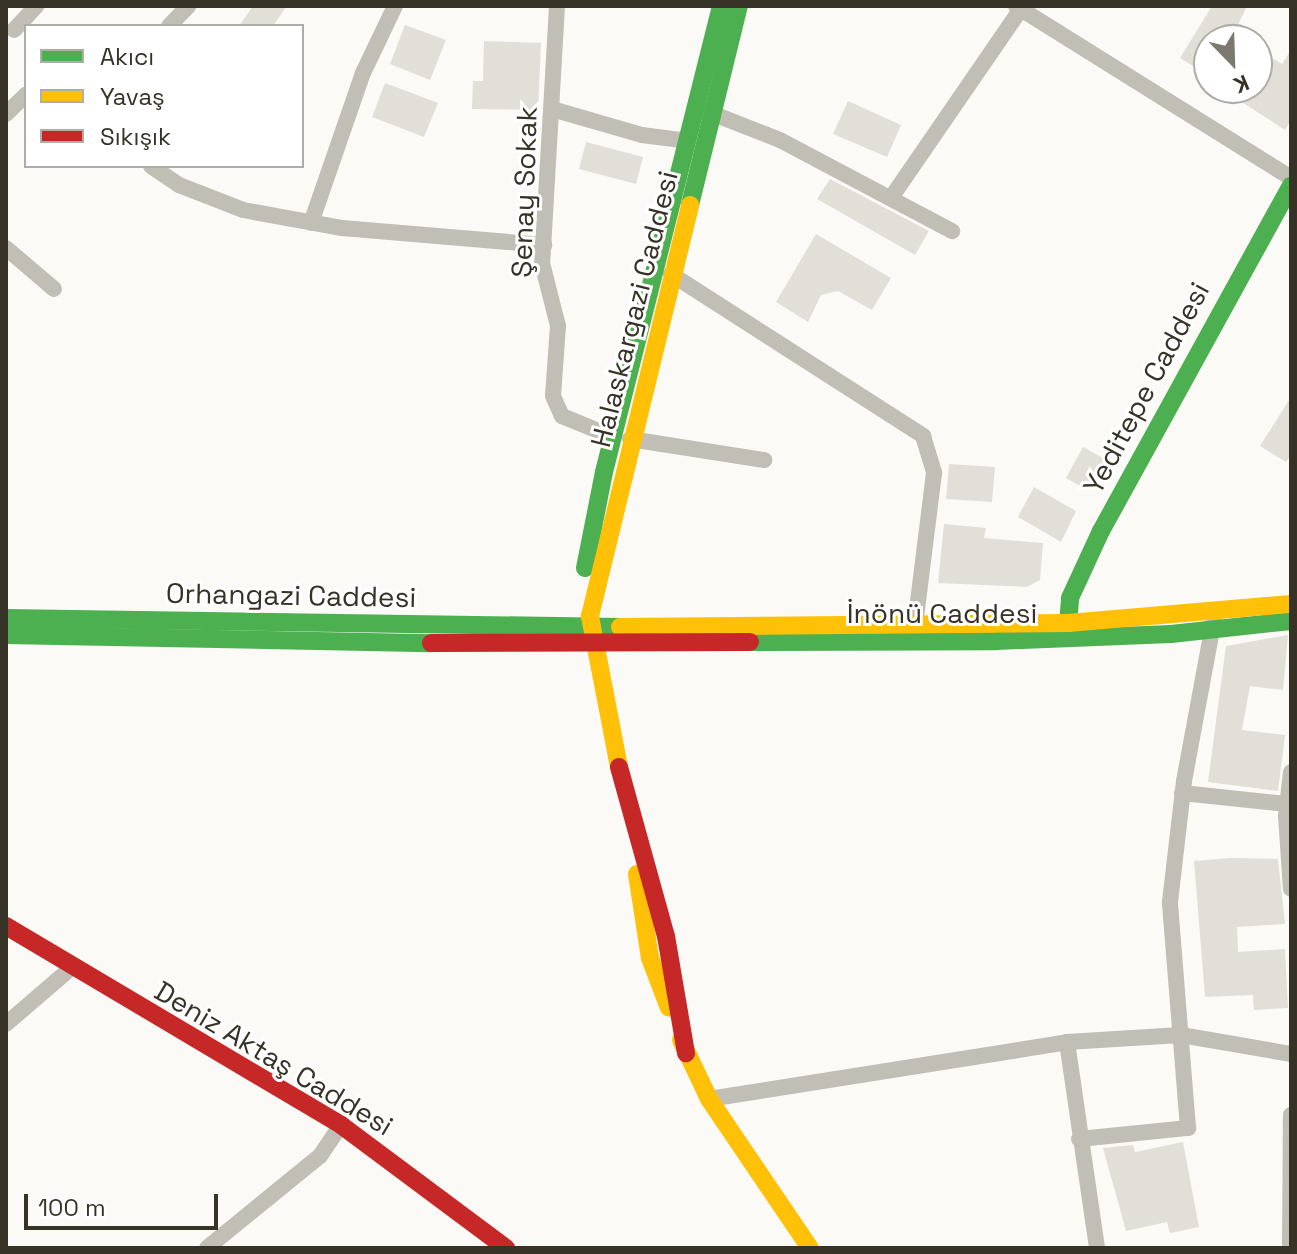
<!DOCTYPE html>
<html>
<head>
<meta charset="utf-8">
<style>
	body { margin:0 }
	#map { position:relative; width:1297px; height:1254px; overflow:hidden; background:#fbfaf7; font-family:"Space Grotesk",sans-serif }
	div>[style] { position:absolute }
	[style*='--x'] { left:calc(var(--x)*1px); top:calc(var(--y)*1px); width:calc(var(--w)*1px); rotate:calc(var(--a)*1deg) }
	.building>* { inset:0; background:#e2dfd8 }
	.street>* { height:16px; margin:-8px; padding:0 8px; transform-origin:8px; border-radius:8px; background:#c1beb5 }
	.fast>* { height:18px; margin:-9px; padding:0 9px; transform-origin:9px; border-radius:9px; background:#4caf50 }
	.slow>* { height:18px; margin:-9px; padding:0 9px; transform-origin:9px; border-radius:9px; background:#ffc107 }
	.jam>* { height:18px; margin:-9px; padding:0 9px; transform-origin:9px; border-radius:9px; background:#c62828 }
	span { translate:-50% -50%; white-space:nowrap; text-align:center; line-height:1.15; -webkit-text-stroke:6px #fff; paint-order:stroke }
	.street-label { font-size:28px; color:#373226 }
	.frame { position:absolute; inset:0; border:8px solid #373226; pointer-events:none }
	.legend { position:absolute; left:24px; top:24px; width:280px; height:144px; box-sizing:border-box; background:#fff; border:2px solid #afada8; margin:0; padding:10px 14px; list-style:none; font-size:24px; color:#373226 }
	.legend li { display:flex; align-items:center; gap:16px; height:40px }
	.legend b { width:40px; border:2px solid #afada8 }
	.north { position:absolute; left:1193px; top:24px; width:80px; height:80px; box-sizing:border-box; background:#fff; border:2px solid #afada8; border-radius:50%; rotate:157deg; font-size:22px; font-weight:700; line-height:32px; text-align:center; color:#373226 }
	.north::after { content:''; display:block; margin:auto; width:28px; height:36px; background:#7c786f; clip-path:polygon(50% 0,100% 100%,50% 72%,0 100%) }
	.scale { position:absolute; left:24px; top:1194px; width:194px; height:36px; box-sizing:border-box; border:4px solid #373226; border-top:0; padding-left:10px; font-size:24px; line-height:28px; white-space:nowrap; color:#373226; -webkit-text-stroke:6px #fff; paint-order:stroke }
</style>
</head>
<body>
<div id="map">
	<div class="building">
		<i style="clip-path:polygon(253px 6px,287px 6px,273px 26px,239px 26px)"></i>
		<i style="clip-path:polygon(1212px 6px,1247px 6px,1231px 40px,1209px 40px,1209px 76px,1180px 58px)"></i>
		<i style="clip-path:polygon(405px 25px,446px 40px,430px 80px,390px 64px)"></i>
		<i style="clip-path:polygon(484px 41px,541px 43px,538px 110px,472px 109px,473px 81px,483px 81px)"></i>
		<i style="clip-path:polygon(1257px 49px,1282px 64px,1291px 50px,1291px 120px,1285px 130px,1220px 88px,1257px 88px)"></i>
		<i style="clip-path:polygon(385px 83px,438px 103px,424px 137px,372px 117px)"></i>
		<i style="clip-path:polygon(848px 101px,901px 125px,887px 157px,833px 134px)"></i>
		<i style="clip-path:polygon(586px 142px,643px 157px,636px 184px,579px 169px)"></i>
		<i style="clip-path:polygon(830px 179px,929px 231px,915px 255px,817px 199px)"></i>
		<i style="clip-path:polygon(816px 234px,891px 278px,872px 310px,838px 291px,821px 295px,808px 322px,776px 302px)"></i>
		<i style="clip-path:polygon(1291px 397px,1291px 454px,1286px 462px,1260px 446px)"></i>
		<i style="clip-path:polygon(1083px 447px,1105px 459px,1088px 490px,1066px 478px)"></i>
		<i style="clip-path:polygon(949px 464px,995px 467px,992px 502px,946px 499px)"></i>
		<i style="clip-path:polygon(1034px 487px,1076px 511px,1061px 542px,1018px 517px)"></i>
		<i style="clip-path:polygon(944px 524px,986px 528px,984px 538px,1043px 543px,1040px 580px,1027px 587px,938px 583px)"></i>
		<i style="clip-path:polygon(1288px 635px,1283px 690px,1250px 686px,1242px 730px,1285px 735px,1278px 791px,1208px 782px,1226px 646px)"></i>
		<i style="clip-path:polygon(1231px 858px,1278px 859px,1285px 924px,1237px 927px,1238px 952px,1285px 949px,1288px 1008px,1254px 1010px,1253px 995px,1205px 997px,1194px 861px)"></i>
		<i style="clip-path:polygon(1183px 1142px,1199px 1227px,1170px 1233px,1167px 1222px,1126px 1231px,1103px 1148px,1133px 1145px,1135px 1152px)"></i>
	</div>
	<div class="street">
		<i style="--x:557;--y:6;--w:257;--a:93.3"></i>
		<i style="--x:542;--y:263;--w:65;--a:75.7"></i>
		<i style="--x:558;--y:326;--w:70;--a:94.1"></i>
		<i style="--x:553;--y:396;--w:22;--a:66"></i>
		<i style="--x:562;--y:416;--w:55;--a:22.4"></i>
		<i style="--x:1016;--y:6;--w:324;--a:32"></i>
		<i style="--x:169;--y:26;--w:28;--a:-46"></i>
		<i style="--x:14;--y:30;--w:33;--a:-47"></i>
		<i style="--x:552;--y:109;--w:94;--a:16.1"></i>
		<i style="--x:642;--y:135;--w:46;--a:7.4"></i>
		<i style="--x:706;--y:111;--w:79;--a:21.4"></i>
		<i style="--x:780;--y:140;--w:195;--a:27.9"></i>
		<i style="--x:6;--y:114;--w:28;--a:-44"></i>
		<i style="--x:151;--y:166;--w:34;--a:34"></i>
		<i style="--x:179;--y:185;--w:69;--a:21.3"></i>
		<i style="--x:243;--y:210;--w:101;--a:10.3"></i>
		<i style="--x:342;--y:228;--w:203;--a:4.8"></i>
		<i style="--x:893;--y:195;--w:226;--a:-55.5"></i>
		<i style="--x:311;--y:223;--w:159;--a:-70.9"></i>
		<i style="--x:363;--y:73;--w:74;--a:-64.5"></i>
		<i style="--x:6;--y:248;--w:63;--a:40.5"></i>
		<i style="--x:671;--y:274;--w:300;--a:32.7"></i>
		<i style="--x:923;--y:436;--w:39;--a:73"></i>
		<i style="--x:934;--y:473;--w:153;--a:97.1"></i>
		<i style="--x:630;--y:439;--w:136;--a:8.9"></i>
		<i style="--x:1291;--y:772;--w:44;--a:96.5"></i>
		<i style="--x:1286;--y:816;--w:73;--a:86.1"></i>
		<i style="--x:1182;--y:793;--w:106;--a:6"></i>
		<i style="--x:6;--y:1024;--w:84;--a:-40.7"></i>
		<i style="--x:1067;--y:1042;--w:208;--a:81.7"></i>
		<i style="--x:709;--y:1099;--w:363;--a:-9"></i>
		<i style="--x:1067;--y:1042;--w:114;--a:-3.5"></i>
		<i style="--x:1181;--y:1035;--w:112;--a:9.8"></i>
		<i style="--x:1079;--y:1139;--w:110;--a:-5.8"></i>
		<i style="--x:1188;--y:1128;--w:227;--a:-94.6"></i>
		<i style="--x:1170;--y:902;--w:122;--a:-83.4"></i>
		<i style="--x:1184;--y:781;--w:165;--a:-79.5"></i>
		<i style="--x:207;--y:1248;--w:146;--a:-39.2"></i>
		<i style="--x:320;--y:1156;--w:37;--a:-56"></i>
		<i style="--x:1290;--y:1248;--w:133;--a:-89.6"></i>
	</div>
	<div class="fast">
		<i style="--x:690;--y:205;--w:205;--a:-76.2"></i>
		<i style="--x:585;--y:568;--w:98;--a:-78.8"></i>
		<i style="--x:604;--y:472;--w:480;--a:-75.9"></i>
		<i style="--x:6;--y:618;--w:614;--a:0.84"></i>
		<i style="--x:1068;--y:623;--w:25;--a:-85"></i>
		<i style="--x:1070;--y:598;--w:74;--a:-65.2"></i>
		<i style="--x:1101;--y:531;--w:394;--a:-61.2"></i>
		<i style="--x:6;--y:635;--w:425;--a:1.1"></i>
		<i style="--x:750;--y:642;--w:246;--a:-0.2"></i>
		<i style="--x:996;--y:641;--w:175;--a:-2.3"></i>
		<i style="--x:1171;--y:634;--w:121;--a:-6.2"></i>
	</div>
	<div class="slow">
		<i style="--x:620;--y:627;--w:448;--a:-0.5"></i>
		<i style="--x:1068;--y:623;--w:224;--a:-4.9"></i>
		<i style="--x:619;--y:767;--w:154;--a:-100.9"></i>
		<i style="--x:590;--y:616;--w:423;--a:-76.3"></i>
		<i style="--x:637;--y:874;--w:85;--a:81.2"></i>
		<i style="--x:650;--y:958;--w:53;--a:69.2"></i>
		<i style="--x:681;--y:1040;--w:65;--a:64.6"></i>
		<i style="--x:709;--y:1099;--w:180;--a:55.9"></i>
	</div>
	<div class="jam">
		<i style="--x:431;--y:643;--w:319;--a:-0.2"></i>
		<i style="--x:619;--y:767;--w:175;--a:74.5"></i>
		<i style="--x:666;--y:936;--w:119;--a:80.3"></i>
		<i style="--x:6;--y:926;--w:390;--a:30.7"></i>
		<i style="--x:341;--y:1125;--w:206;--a:36.7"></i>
	</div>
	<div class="street-label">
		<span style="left:524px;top:192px;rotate:-88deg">Şenay Sokak</span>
		<span style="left:634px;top:309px;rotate:-76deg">Halaskargazi Caddesi</span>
		<span style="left:1146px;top:388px;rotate:-62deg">Yeditepe Caddesi</span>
		<span style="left:291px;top:595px;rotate:1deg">Orhangazi Caddesi</span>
		<span style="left:942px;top:613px">İnönü Caddesi</span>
		<span style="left:274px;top:1058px;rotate:31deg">Deniz Aktaş Caddesi</span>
	</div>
	<div class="frame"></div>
	<ul class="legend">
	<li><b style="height:10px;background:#4caf50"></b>Akıcı</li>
	<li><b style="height:10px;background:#ffc107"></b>Yavaş</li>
	<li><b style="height:10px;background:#c62828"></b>Sıkışık</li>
	</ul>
	<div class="north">K</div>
	<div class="scale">100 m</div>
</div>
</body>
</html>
